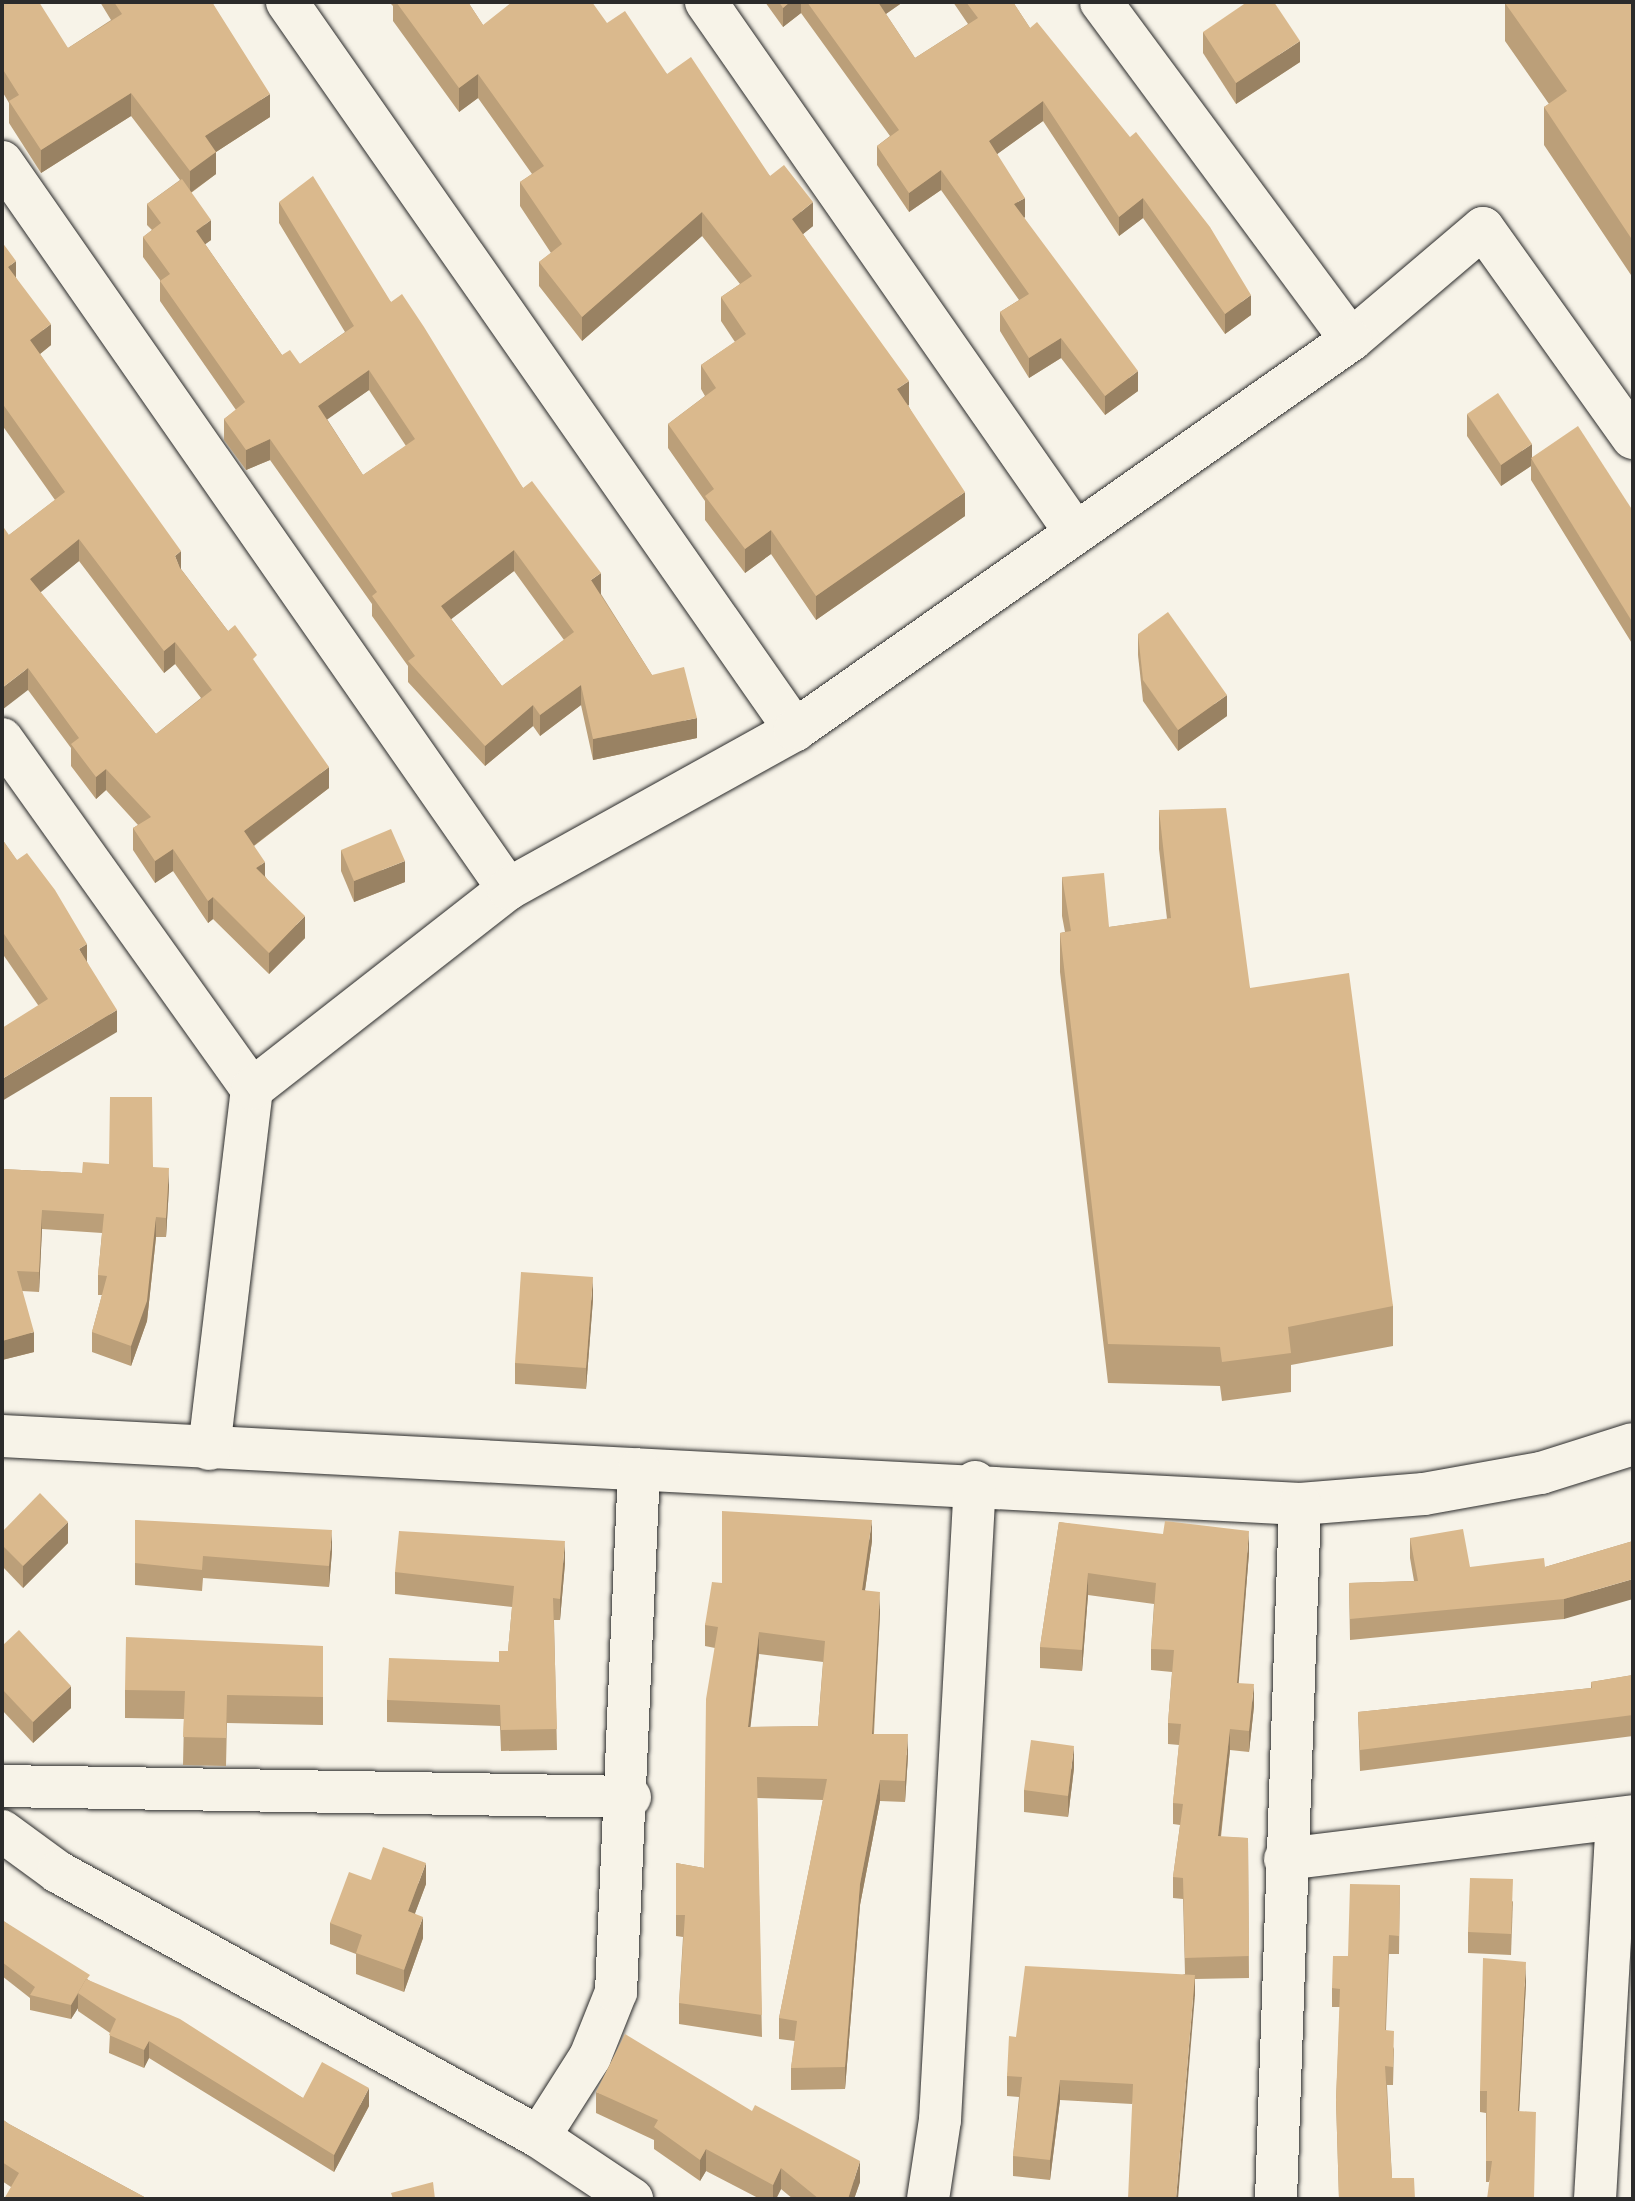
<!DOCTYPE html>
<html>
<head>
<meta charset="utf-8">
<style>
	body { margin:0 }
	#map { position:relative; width:1635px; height:2201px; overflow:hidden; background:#f7f3e8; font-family:"Indie Flower",sans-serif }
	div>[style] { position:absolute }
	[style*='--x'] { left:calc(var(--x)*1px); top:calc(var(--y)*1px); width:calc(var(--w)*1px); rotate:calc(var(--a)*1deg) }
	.roads { filter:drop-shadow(0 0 2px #2b2b2b) drop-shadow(0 0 2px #2b2b2b) }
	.minor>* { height:42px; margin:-21px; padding:0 21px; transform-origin:21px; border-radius:21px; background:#f7f3e8 }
	.wall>* { inset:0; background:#bb9f79 }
	.shaded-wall>* { inset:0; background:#998263 }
	.building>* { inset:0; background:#dab98d }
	span { translate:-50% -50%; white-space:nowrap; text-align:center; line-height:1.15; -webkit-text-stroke:6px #f7f3e8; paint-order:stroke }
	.frame { position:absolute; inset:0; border:4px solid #2b2b2b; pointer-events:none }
</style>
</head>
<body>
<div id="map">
	<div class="roads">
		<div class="minor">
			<i style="--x:287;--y:2;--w:888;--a:55.09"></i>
			<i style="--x:706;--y:2;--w:646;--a:55.15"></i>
			<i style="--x:1101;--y:2;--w:420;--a:53.5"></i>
			<i style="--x:1351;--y:340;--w:173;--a:-40.3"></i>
			<i style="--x:1483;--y:228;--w:258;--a:54.5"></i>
			<i style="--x:2;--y:162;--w:886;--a:55.16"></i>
			<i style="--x:2;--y:739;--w:430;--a:54.5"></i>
			<i style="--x:2;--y:1436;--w:1300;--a:3"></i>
			<i style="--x:1300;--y:1504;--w:124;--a:-4.6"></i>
			<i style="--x:1424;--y:1494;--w:119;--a:-10.2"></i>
			<i style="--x:1541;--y:1473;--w:96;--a:-17.5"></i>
			<i style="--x:209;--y:1449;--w:363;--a:-83.2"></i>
			<i style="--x:252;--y:1089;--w:325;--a:-38"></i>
			<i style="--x:508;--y:889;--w:328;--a:-29"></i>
			<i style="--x:795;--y:730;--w:679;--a:-35.05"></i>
			<i style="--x:2;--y:1786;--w:628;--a:1"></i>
			<i style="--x:2;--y:1831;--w:69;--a:36.2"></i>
			<i style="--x:58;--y:1872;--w:549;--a:28.85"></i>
			<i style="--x:539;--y:2137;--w:112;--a:33.7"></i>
			<i style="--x:1285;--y:1859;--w:351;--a:-7"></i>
			<i style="--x:539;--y:2137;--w:95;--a:-57.5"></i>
			<i style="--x:590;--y:2057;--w:70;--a:-68.2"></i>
			<i style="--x:616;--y:1992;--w:523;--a:-87.48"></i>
			<i style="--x:928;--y:2199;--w:80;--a:-81.4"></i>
			<i style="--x:940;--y:2120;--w:639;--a:-86.86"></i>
			<i style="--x:1276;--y:2199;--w:695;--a:-88.02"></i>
			<i style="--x:1595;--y:2199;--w:378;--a:-86.7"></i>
		</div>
	</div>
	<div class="wall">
		<i style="clip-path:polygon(evenodd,2px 2px,68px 48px,111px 20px,100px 2px,212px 2px,270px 117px,216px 152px,216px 174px,191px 193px,211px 240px,205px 244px,282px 355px,300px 364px,345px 332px,279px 223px,279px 202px,391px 302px,523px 488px,601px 594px,652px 675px,697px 738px,593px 760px,581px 705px,540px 736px,533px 726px,485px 766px,408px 682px,408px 666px,372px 616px,372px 604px,270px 460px,246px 470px,224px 440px,224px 419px,236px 410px,160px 301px,160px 280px,143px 257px,143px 237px,152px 230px,147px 225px,147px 204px,180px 180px,131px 116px,41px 173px,9px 123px,9px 103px,2px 91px,2px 2px,369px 390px,406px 446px,363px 475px,327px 419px,369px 390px,2px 2px,514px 571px,564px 640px,502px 686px,451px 619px,514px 571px)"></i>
		<i style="clip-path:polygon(389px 2px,468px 2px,483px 25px,607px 23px,667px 74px,770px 176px,813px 226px,803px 234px,909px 405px,908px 405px,965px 516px,816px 620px,771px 554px,745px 573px,705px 520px,705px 501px,668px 448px,668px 424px,705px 396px,701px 389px,701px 365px,735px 342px,721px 321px,721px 297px,740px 284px,702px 236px,582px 341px,539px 286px,539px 262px,551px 253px,520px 206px,520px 182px,532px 174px,478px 98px,459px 112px,393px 21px,393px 6px)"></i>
		<i style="clip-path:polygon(765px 2px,903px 2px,886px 14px,915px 58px,968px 24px,953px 2px,1013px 2px,1030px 28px,1251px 315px,1225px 334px,1143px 218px,1119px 236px,1043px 121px,997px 154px,1025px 217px,1024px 218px,1138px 391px,1105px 415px,1061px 358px,1029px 378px,1000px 331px,1000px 312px,1019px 300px,941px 190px,909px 212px,877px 165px,877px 146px,890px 136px,801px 13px,783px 27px)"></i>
		<i style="clip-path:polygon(1633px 2px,1633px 278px,1544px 145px,1544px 107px,1549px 104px,1505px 41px,1505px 3px)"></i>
		<i style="clip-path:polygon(1203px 32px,1300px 62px,1236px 104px,1203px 53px)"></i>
		<i style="clip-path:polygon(evenodd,2px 242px,16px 278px,51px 345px,40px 354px,181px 569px,228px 631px,257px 666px,329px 788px,254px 846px,265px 876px,305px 938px,269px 974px,213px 919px,208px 923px,173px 871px,155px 883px,133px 850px,133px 828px,138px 825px,106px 790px,96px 799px,71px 766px,71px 748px,28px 690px,9px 535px,55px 500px,2px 425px,2px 242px,79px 561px,164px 673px,175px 664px,201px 698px,156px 734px,40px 592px,79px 561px)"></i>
		<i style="clip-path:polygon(1467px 414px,1532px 457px,1633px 511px,1633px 645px,1531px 480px,1531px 466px,1501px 486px,1467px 436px)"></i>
		<i style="clip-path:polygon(1138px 634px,1227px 716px,1178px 751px,1143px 701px,1138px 655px)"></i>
		<i style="clip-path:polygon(1159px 810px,1250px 988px,1393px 1306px,1393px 1346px,1291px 1365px,1291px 1392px,1222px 1401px,1220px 1386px,1108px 1383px,1060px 972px,1060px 933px,1065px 932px,1062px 916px,1062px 877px,1109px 927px,1167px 919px,1159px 849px)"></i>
		<i style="clip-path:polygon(2px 839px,87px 962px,117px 1032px,38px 1005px,2px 953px)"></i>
		<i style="clip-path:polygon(341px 850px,405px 882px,354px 902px,341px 871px)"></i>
		<i style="clip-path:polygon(153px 1167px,169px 1187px,166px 1237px,156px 1237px,147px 1321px,131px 1366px,92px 1352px,92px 1332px,102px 1295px,98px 1295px,98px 1275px,102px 1233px,42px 1229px,39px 1292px,22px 1291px,34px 1352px,2px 1360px,2px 1169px,82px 1173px)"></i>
		<i style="clip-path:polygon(593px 1299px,586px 1389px,515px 1384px,515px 1363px)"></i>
		<i style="clip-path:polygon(135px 1520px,332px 1551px,329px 1587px,203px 1578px,202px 1591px,135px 1585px)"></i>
		<i style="clip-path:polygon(1059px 1522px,1249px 1553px,1238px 1683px,1254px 1706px,1249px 1752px,1230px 1750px,1221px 1837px,1248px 1838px,1249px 1978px,1195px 1979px,1195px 1995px,1132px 2104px,1060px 2100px,1050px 2180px,1013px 2176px,1013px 2156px,1019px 2097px,1007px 2096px,1007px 2076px,1016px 2037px,1185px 1974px,1183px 1899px,1173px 1898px,1173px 1877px,1180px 1825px,1173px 1824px,1173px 1803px,1179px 1745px,1168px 1744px,1168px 1723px,1172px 1672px,1151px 1670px,1151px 1649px,1154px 1604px,1088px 1595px,1082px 1671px,1040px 1668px,1040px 1647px)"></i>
		<i style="clip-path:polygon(2px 1532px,68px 1543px,23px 1588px,2px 1566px)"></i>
		<i style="clip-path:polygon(1410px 1538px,1470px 1567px,1545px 1567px,1633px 1541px,1564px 1619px,1350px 1640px,1349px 1583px,1414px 1581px,1410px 1558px)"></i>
		<i style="clip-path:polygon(evenodd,872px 1541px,865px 1590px,880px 1613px,874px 1734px,908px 1756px,905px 1802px,880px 1801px,860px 1905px,845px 2089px,791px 2090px,791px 2068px,795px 2041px,779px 2039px,779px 2018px,823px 1800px,757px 1798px,762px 2037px,679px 2024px,679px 2003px,683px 1937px,676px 1936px,676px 1863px,704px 1868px,715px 1648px,705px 1646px,705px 1625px,722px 1583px,872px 1541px,759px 1654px,823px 1662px,818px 1726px,750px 1727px,759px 1654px)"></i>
		<i style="clip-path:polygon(565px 1563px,560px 1620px,554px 1620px,557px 1750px,501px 1751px,500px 1726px,387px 1722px,387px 1700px,499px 1662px,508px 1651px,512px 1607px,395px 1594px,395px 1572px)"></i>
		<i style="clip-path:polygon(2px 1646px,71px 1708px,33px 1743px,2px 1710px)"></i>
		<i style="clip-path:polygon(323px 1646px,323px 1725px,227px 1723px,226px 1766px,183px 1765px,184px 1719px,125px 1718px,125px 1690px)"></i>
		<i style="clip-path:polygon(1633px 1675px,1633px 1736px,1360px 1771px,1358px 1712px,1591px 1688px,1591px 1682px)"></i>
		<i style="clip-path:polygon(1074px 1768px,1068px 1817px,1024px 1812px,1024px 1790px)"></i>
		<i style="clip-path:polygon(371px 1880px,426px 1884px,415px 1913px,423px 1938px,404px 1992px,356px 1974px,356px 1954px,330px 1944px,330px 1923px)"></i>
		<i style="clip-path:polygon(1400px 1885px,1399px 1954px,1389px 1954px,1386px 2030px,1394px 2049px,1393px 2085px,1387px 2085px,1392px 2178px,1415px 2199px,1339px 2199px,1336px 2100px,1340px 2007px,1332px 2007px,1332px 1988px,1348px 1956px)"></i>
		<i style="clip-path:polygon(1513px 1901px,1511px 1955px,1468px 1953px,1468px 1932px)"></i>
		<i style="clip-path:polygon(2px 1920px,90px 1981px,303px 2098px,369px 2106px,334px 2172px,149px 2058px,144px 2068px,109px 2053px,110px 2033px,78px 2011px,78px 2008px,71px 2019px,30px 2010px,30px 1998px,2px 1976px)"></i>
		<i style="clip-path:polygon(1526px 1983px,1519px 2111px,1489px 2182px,1486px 2182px,1486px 2113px,1480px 2112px,1480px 2091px)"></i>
		<i style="clip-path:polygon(596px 2092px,860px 2182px,854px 2199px,793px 2199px,781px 2189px,776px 2199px,760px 2199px,706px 2171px,700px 2181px,654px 2149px,654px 2140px,596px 2113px)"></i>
		<i style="clip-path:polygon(2px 2119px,9px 2124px,148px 2199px,11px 2187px,2px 2181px)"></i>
	</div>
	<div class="shaded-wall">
		<i style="clip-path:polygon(790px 2px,801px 2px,801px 13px,783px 27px,783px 8px)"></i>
		<i style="clip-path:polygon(877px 2px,903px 2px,877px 20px)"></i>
		<i style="clip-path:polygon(1300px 41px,1300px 62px,1236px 104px,1236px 83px)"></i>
		<i style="clip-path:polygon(478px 74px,478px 98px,459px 112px,459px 88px)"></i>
		<i style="clip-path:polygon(131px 93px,131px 116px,41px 173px,41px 150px)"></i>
		<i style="clip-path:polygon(270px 94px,270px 117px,216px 152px,216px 174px,190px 193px,190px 171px,205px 136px)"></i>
		<i style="clip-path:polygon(1043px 101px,1043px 121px,989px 160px,989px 141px)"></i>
		<i style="clip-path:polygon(941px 170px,941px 190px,909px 212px,909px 193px)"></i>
		<i style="clip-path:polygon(1025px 198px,1025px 217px,1014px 224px,1014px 204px)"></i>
		<i style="clip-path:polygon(1143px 198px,1143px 218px,1119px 236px,1119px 217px)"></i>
		<i style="clip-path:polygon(813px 202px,813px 226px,792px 243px,792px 219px)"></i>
		<i style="clip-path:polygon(702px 212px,702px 236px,582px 341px,582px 317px)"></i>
		<i style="clip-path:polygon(211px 220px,211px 240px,196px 251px,196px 231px)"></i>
		<i style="clip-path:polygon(16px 261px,16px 283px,8px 267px)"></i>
		<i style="clip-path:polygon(1251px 295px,1251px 315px,1225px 334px,1225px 314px)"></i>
		<i style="clip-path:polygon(51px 324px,51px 345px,30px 362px,30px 340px)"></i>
		<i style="clip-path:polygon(1061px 338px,1061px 358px,1029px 378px,1029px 358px)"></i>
		<i style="clip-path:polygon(369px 370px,369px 390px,318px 426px,318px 406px)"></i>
		<i style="clip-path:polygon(1138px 371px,1138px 391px,1105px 415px,1105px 396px)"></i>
		<i style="clip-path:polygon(909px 381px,909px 405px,897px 413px,897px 389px)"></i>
		<i style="clip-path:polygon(270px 439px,270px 460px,246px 470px,246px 450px)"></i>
		<i style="clip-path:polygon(1532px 444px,1532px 461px,1531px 458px,1531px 466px,1501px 486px,1501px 465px)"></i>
		<i style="clip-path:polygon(965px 492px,965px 516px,816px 620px,816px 596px)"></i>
		<i style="clip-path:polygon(771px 530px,771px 554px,745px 573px,745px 549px)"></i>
		<i style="clip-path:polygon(79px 539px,79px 561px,30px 601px,30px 579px)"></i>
		<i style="clip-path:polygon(514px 550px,514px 571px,441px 627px,441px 606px)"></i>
		<i style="clip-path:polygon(181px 551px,181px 572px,175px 556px)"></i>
		<i style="clip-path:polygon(601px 573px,601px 594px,591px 601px,591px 580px)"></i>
		<i style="clip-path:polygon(175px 642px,175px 664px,164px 673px,164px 651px)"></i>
		<i style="clip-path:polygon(28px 668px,28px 690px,2px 710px,2px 688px)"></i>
		<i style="clip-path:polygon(581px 685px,581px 705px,540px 736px,540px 715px)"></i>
		<i style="clip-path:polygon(1227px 695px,1227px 716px,1178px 751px,1178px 730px)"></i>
		<i style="clip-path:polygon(533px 705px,533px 726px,485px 766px,485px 746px)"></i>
		<i style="clip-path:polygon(697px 718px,697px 738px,593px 760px,593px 739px)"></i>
		<i style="clip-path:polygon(329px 767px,329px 788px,244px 853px,244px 831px)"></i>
		<i style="clip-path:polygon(106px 769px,106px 790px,96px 799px,96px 777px)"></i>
		<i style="clip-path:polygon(173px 849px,173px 871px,155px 883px,155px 861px)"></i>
		<i style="clip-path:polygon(405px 861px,405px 882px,354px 902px,354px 881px)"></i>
		<i style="clip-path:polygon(265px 862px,265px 884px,256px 868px)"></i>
		<i style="clip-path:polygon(213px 897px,213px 919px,208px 923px,208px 901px)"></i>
		<i style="clip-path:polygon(305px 916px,305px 938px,269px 974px,269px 953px)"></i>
		<i style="clip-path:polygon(87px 944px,87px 965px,79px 949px)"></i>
		<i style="clip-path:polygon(117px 1010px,117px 1032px,2px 1101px,2px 1079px)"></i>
		<i style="clip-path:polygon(169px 1168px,169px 1187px,166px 1237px,166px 1218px)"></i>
		<i style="clip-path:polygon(42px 1210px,42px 1229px,39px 1292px,39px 1272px)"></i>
		<i style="clip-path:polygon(156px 1217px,156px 1237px,147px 1321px,131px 1366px,131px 1346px)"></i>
		<i style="clip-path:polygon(593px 1277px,593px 1299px,586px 1389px,586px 1368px)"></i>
		<i style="clip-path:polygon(34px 1332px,34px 1352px,2px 1360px,2px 1341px)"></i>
		<i style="clip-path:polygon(872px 1520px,872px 1541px,862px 1611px,862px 1590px)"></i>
		<i style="clip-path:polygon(68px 1522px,68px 1543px,23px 1588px,23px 1566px)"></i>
		<i style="clip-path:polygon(332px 1530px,332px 1551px,329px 1587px,329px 1566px)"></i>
		<i style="clip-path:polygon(1249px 1531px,1249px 1553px,1237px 1704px,1237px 1683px)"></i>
		<i style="clip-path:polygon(565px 1541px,565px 1563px,560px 1620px,560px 1599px)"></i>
		<i style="clip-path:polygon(1088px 1573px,1088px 1595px,1082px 1671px,1082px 1650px)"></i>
		<i style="clip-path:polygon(1633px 1579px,1633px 1599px,1564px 1619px,1564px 1599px)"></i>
		<i style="clip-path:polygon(880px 1592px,880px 1613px,872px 1755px,872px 1734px)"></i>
		<i style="clip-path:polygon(759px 1632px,759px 1654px,748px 1748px,748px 1727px)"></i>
		<i style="clip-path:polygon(1254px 1684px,1254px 1706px,1249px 1752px,1249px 1731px)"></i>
		<i style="clip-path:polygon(71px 1686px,71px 1708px,33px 1743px,33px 1722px)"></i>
		<i style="clip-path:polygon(1230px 1729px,1230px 1750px,1218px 1858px,1218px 1836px)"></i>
		<i style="clip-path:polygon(908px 1734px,908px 1756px,905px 1802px,905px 1781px)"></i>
		<i style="clip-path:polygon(1074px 1746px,1074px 1768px,1068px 1817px,1068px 1796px)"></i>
		<i style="clip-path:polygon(880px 1780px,880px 1801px,860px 1905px,845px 2089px,845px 2067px,860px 1884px)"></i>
		<i style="clip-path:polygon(426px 1863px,426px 1884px,408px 1932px,408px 1911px)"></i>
		<i style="clip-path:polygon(423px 1917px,423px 1938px,404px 1992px,404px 1970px)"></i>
		<i style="clip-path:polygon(1526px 1962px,1526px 1983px,1518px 2133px,1518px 2111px)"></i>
		<i style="clip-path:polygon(1195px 1975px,1195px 1995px,1178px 2199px,1176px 2199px)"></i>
		<i style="clip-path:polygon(78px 1994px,78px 2008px,71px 2019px,71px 2005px)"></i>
		<i style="clip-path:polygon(149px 2041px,149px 2058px,144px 2068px,144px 2050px)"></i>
		<i style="clip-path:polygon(1060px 2080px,1060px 2100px,1050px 2180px,1050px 2160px)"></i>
		<i style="clip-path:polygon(369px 2088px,369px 2106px,334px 2172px,334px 2155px)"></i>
		<i style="clip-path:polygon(706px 2149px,706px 2171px,700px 2181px,700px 2160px)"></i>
		<i style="clip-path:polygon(860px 2161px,860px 2182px,854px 2199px,848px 2199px)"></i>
		<i style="clip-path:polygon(781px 2168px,781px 2189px,776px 2199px,773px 2199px,773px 2185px)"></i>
	</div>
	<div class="building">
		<i style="clip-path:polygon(2px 2px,39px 2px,68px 48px,122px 14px,114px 2px,212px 2px,270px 94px,205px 136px,216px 152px,190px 171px,131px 93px,41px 150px,9px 101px,19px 95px,2px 68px)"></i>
		<i style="clip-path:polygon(396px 2px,468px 2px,483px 25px,512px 2px,592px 2px,607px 23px,625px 11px,667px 74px,691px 57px,770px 176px,784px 165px,813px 202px,792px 219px,909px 381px,897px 389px,965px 492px,816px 596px,771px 530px,745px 549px,705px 496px,714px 489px,668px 424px,716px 388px,701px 365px,746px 334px,721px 297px,752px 276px,702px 212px,582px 317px,539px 262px,562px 244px,520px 182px,544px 166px,478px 74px,459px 88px)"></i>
		<i style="clip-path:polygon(779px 2px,790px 2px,783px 8px)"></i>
		<i style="clip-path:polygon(807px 2px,878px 2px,915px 58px,978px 18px,966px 2px,1013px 2px,1030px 28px,1037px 22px,1130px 137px,1136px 132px,1210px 227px,1251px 295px,1225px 314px,1143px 198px,1119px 217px,1043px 101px,989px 141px,1025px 198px,1014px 204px,1138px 371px,1105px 396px,1061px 338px,1029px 358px,1000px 312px,1029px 294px,941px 170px,909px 193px,877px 146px,899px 130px)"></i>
		<i style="clip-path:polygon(1247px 2px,1274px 2px,1300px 41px,1236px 83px,1203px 32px)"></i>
		<i style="clip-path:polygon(1507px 2px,1633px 2px,1633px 241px,1544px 107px,1567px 91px,1505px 3px)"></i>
		<i style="clip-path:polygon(evenodd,313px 176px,391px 302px,402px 294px,424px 327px,523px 488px,532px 481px,601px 573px,591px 580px,652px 675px,684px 667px,697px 718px,593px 739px,581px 685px,540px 715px,533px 705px,485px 746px,408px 661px,415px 656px,372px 596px,377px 592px,270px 439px,246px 450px,224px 419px,245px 402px,160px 281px,170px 274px,143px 237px,161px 223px,147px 204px,182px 179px,211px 220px,196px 231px,282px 355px,290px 350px,300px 364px,354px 326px,279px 202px,313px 176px,369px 370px,415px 439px,363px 475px,318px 406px,369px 370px,313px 176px,514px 550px,574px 632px,502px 686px,441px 606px,514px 550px)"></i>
		<i style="clip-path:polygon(evenodd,2px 242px,16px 261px,8px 267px,51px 324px,30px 340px,181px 551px,175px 556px,180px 568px,228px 631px,235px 625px,257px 655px,253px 659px,329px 767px,244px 831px,265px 862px,256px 868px,305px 916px,269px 953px,213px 897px,208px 901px,173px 849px,155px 861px,133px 828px,151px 817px,106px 769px,96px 777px,71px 744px,79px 738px,28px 668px,2px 688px,2px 525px,9px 535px,65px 492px,2px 403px,2px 242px,79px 539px,164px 651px,175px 642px,212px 690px,156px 734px,30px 579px,79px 539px)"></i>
		<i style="clip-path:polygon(1498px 393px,1532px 444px,1501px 465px,1467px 414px)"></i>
		<i style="clip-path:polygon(1578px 426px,1633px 511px,1633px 623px,1531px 458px)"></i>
		<i style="clip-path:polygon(1168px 612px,1227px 695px,1178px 730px,1143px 680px,1138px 634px)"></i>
		<i style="clip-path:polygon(1226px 808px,1250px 988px,1349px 973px,1393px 1306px,1288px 1327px,1291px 1353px,1222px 1362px,1220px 1347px,1108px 1344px,1060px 933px,1071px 931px,1062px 877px,1104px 873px,1109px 927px,1171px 918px,1159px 810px)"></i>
		<i style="clip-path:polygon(391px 829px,405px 861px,354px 881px,341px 850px)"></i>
		<i style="clip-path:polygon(2px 839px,17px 860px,27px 853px,55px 890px,87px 944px,79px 949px,117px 1010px,2px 1079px,2px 1028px,48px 999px,2px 931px)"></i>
		<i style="clip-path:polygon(110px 1097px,152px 1097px,153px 1167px,169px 1168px,166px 1218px,156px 1217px,147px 1301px,131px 1346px,92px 1332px,107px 1276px,98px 1275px,104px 1214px,42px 1210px,39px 1272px,17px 1271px,34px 1332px,2px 1341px,2px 1169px,82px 1173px,83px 1162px,109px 1164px)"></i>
		<i style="clip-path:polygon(521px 1272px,593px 1277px,586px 1368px,515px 1363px)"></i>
		<i style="clip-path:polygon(40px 1493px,68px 1522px,23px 1566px,2px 1545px,2px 1532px)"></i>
		<i style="clip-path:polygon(evenodd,722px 1511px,872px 1520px,862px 1590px,880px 1592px,872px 1734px,908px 1734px,905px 1781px,880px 1780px,860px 1884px,845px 2067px,791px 2068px,797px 2021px,779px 2018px,827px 1779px,757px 1777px,762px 2015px,679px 2003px,685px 1915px,676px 1915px,676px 1863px,704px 1868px,706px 1699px,718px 1627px,705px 1625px,712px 1582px,722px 1583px,722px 1511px,759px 1632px,825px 1641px,818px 1726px,748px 1727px,759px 1632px)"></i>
		<i style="clip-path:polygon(135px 1520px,332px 1530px,329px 1566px,203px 1556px,202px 1570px,135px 1563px)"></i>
		<i style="clip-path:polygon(1165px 1521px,1249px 1531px,1237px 1683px,1254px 1684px,1249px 1731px,1230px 1729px,1218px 1836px,1248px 1838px,1249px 1956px,1185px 1958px,1183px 1878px,1173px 1877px,1183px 1804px,1173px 1803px,1181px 1724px,1168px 1723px,1174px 1650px,1151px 1649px,1156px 1583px,1088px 1573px,1082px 1650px,1040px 1647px,1059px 1522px,1163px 1534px)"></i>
		<i style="clip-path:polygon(1463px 1529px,1470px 1567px,1544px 1558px,1545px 1567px,1633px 1541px,1633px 1579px,1564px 1599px,1350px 1619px,1349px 1583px,1418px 1581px,1410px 1538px)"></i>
		<i style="clip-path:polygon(399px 1531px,565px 1541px,560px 1599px,553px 1598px,557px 1729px,501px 1730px,500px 1705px,387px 1700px,389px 1658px,499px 1662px,499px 1651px,508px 1651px,514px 1586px,395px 1572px)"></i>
		<i style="clip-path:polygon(19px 1630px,71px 1686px,33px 1722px,2px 1689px,2px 1646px)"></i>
		<i style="clip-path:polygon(126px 1637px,323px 1646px,323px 1697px,227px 1695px,226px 1738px,183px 1737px,185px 1691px,125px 1690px)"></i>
		<i style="clip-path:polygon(1633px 1675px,1633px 1715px,1360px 1750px,1358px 1712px,1592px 1688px,1591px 1682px)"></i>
		<i style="clip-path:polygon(1031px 1740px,1074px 1746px,1068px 1796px,1024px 1790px)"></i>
		<i style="clip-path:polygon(383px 1847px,426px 1863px,408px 1911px,423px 1917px,404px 1970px,356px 1953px,362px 1935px,330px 1923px,349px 1872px,371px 1880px)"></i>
		<i style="clip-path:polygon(1470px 1878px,1513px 1879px,1511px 1934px,1468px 1932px)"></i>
		<i style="clip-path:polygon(1350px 1884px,1400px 1885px,1399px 1936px,1389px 1935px,1385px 2030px,1394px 2031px,1393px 2067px,1385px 2066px,1392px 2178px,1414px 2178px,1415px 2199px,1339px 2199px,1336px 2100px,1340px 1989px,1332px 1988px,1333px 1956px,1348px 1956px)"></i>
		<i style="clip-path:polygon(2px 1920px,90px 1975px,87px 1979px,86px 1979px,71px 2005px,30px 1995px,35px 1987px,2px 1962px)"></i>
		<i style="clip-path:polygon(1483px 1958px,1526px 1962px,1518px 2111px,1536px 2112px,1534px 2199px,1487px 2199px,1492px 2161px,1486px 2161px,1487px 2091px,1480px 2091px)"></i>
		<i style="clip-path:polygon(1025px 1966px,1195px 1975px,1176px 2199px,1128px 2199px,1133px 2084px,1060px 2080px,1050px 2160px,1013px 2156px,1022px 2077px,1007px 2076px,1009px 2036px,1016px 2037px)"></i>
		<i style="clip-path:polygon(86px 1979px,180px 2019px,303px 2098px,322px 2062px,369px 2088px,334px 2155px,149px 2041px,144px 2050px,109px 2035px,116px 2019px,78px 1993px)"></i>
		<i style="clip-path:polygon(625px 2034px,752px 2111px,755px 2105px,860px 2161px,848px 2199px,819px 2199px,781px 2168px,773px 2185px,706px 2149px,700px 2160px,654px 2127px,658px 2120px,596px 2092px)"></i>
		<i style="clip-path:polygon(2px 2119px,9px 2124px,148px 2199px,4px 2199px,19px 2173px,2px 2162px)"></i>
		<i style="clip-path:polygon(433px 2182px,435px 2199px,393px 2199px,391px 2193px)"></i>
	</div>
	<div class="frame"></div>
</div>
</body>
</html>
